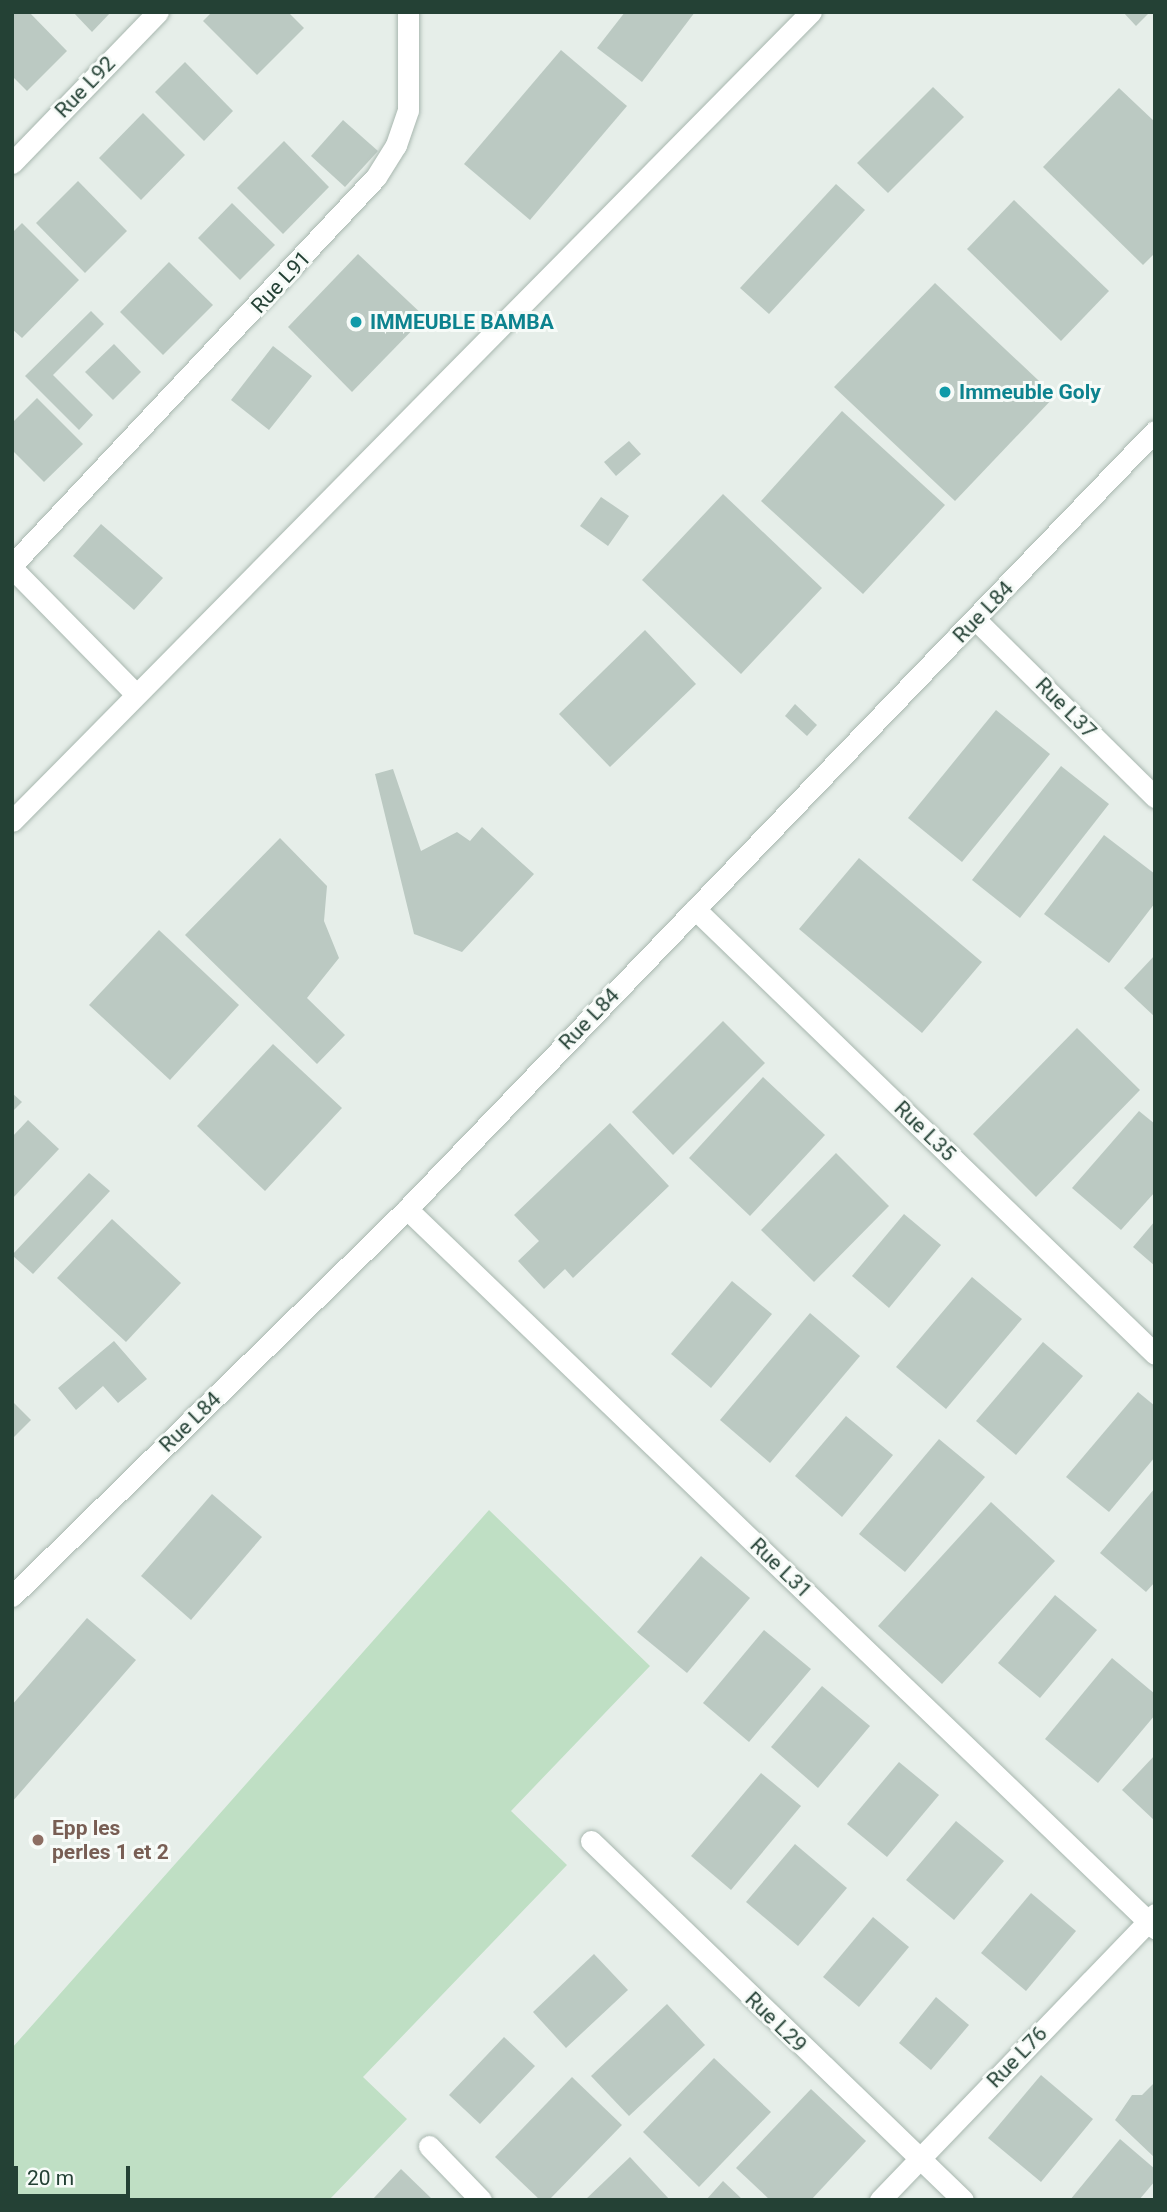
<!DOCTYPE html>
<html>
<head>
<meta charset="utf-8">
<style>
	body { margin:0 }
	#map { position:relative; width:1167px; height:2212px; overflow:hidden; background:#e6eee9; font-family:Roboto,sans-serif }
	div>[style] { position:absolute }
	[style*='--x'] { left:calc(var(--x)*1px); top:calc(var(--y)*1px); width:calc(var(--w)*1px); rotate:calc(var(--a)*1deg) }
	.green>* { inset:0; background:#bfdfc4 }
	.building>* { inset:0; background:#bbc9c2 }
	.roads { filter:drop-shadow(0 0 2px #a8b7af) drop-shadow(0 0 2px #a8b7af) }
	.street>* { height:21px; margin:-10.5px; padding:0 10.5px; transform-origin:10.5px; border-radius:10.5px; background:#fff }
	.dots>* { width:19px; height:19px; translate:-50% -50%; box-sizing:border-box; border:4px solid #f7fbf8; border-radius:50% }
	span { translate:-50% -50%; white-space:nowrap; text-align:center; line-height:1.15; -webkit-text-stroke:6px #f7fbf8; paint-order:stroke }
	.street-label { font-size:21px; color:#244135 }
	.culture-label { font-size:21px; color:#0d838f; font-weight:700 }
	.left { translate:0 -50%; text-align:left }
	.education-label { font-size:21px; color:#785e54; font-weight:700 }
	.frame { position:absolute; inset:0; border:14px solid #244135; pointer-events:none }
	.scale { position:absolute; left:14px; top:2166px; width:116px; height:32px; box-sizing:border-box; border:4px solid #244135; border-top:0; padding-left:9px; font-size:21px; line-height:24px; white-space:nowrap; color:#244135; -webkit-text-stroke:5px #f7fbf8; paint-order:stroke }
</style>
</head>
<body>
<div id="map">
	<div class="green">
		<i style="clip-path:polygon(489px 1510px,650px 1666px,511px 1811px,567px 1865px,363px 2077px,407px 2119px,329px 2200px,12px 2200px,12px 2048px)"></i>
	</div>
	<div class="building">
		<i style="clip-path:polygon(12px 12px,29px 12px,67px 51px,27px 91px,12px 76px)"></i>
		<i style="clip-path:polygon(73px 12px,111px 12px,92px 32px)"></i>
		<i style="clip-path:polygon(212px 12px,288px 12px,304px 28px,257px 75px,203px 21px)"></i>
		<i style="clip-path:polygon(625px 12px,695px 12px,642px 82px,597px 48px)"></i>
		<i style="clip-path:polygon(1123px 12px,1150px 12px,1136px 26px)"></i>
		<i style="clip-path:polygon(561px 50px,627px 106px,530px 220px,464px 164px)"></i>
		<i style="clip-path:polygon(185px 62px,233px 111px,204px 141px,155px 92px)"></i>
		<i style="clip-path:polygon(933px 87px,964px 117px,888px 193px,857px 163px)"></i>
		<i style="clip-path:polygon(1119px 88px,1155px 122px,1155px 253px,1143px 265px,1043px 167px)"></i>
		<i style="clip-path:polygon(143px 113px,185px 155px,141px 200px,99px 158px)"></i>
		<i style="clip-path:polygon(343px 120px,378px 151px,345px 187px,311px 156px)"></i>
		<i style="clip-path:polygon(284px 141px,329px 187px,283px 234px,237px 188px)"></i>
		<i style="clip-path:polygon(78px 181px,127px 231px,85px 273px,36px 223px)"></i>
		<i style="clip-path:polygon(836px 184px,865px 210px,769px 314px,740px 288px)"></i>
		<i style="clip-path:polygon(1014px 200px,1109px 291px,1061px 341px,967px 249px)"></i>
		<i style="clip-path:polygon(232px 203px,275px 245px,240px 280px,198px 238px)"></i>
		<i style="clip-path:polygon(22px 223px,79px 280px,22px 338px,12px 329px,12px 233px)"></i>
		<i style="clip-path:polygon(358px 254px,425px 317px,352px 392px,288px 327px)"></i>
		<i style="clip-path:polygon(169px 262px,213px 305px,163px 355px,120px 312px)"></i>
		<i style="clip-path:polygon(935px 283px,1055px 396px,955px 501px,834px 387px)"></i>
		<i style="clip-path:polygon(91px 311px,104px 324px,53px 375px,93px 415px,79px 430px,25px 376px)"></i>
		<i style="clip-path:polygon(114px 344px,141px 372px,113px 400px,85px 372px)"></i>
		<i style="clip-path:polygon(273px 346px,312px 376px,269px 430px,231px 400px)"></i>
		<i style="clip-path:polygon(37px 398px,83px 444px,44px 482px,12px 450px,12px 423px)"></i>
		<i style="clip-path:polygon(842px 411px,945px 505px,863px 594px,761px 501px)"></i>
		<i style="clip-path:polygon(629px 441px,641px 454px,616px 476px,604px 462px)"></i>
		<i style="clip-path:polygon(723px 494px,822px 588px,741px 674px,642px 580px)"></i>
		<i style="clip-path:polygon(601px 497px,629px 516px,608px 546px,580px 526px)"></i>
		<i style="clip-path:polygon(101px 524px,163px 578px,134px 610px,73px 556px)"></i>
		<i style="clip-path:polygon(645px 630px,696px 684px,610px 767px,559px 714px)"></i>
		<i style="clip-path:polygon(795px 704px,817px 725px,807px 736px,785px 716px)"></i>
		<i style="clip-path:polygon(996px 710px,1050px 754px,962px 862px,908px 818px)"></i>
		<i style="clip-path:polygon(1061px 766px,1109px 804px,1020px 918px,972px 880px)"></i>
		<i style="clip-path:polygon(393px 769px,421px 851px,457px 832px,470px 841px,482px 827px,534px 874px,462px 952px,414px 934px,375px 774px)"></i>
		<i style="clip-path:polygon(1104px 835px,1155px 874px,1155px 903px,1109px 963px,1044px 914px)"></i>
		<i style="clip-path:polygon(280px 838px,327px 886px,324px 921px,339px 958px,307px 998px,345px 1035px,317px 1064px,185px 935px)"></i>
		<i style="clip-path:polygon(859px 858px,982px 962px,922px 1033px,799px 929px)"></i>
		<i style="clip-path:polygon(159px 930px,239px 1005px,170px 1080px,89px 1005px)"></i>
		<i style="clip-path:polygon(1155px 955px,1155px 1017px,1124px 988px)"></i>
		<i style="clip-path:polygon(723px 1021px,765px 1063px,673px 1155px,632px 1112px)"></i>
		<i style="clip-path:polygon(1077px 1028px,1140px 1090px,1036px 1197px,973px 1134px)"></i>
		<i style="clip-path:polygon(273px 1044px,342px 1108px,265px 1191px,197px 1126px)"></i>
		<i style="clip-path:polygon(763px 1077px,825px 1135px,750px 1216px,689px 1158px)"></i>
		<i style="clip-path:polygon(12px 1093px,22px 1102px,12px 1112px)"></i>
		<i style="clip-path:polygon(1139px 1111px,1155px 1124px,1155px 1192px,1121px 1230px,1072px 1188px)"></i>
		<i style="clip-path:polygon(28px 1120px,59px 1149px,12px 1199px,12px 1137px)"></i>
		<i style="clip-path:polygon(610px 1123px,669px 1186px,573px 1278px,565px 1269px,544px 1289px,518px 1261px,539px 1241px,514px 1215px)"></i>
		<i style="clip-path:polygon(836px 1153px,889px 1206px,814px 1282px,761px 1230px)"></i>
		<i style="clip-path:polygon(89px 1173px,110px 1191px,33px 1274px,12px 1255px)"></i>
		<i style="clip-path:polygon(904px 1214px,941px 1245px,889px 1308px,852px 1276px)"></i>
		<i style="clip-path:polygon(112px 1219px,181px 1283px,126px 1342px,57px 1278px)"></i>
		<i style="clip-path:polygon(1155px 1221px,1155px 1266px,1133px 1247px)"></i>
		<i style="clip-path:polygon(972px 1277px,1022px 1319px,946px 1409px,896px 1367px)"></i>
		<i style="clip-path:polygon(732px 1281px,772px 1314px,711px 1388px,671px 1354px)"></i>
		<i style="clip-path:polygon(810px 1313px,860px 1356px,770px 1463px,720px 1420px)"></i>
		<i style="clip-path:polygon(114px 1341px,147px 1379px,118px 1403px,103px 1386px,76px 1410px,58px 1388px)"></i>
		<i style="clip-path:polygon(1043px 1342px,1083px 1376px,1016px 1455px,976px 1421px)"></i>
		<i style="clip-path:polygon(1138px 1392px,1155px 1406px,1155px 1457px,1109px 1512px,1066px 1477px)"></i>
		<i style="clip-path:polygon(12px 1401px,31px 1420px,12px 1439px)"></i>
		<i style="clip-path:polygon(846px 1416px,893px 1455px,842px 1517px,795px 1476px)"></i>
		<i style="clip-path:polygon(939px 1439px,985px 1477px,905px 1572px,859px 1534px)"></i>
		<i style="clip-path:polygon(1155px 1488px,1155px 1582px,1146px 1592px,1100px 1553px)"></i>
		<i style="clip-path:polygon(212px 1494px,262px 1537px,191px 1620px,141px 1576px)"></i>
		<i style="clip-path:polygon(991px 1502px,1055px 1561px,942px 1684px,878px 1626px)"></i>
		<i style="clip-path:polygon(701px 1556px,750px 1598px,687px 1673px,637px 1632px)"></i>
		<i style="clip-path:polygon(1055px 1595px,1097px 1630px,1040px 1698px,998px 1663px)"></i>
		<i style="clip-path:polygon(87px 1618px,136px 1660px,12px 1802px,12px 1705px)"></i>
		<i style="clip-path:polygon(764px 1630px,811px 1669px,749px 1742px,703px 1703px)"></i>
		<i style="clip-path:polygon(1112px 1658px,1155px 1694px,1155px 1715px,1098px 1783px,1045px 1739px)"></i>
		<i style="clip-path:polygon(822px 1686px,870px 1726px,818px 1788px,771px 1747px)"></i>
		<i style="clip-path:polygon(1155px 1755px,1155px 1821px,1122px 1790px)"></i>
		<i style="clip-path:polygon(899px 1762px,939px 1795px,887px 1857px,847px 1824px)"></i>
		<i style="clip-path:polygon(761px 1773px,801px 1806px,731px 1890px,691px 1856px)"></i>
		<i style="clip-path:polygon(956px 1821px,1004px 1861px,954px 1920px,906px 1880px)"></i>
		<i style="clip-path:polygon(795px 1844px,847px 1888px,798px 1946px,746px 1902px)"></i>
		<i style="clip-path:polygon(1031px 1893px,1076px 1931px,1026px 1991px,981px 1953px)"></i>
		<i style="clip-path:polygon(873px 1917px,909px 1947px,859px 2007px,823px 1977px)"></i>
		<i style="clip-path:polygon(594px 1954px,628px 1990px,566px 2048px,533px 2012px)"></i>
		<i style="clip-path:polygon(936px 1997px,969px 2025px,931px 2070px,899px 2043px)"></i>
		<i style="clip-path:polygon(667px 2004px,705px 2045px,629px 2116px,591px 2076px)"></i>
		<i style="clip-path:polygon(504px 2037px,535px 2066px,480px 2124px,449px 2095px)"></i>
		<i style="clip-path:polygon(714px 2058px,771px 2112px,699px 2187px,643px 2132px)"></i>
		<i style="clip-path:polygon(1041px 2075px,1093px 2119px,1041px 2182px,988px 2138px)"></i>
		<i style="clip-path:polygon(572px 2077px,622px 2125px,549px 2200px,540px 2200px,495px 2157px)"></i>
		<i style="clip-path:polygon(1155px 2082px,1155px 2158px,1115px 2120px,1132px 2095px,1142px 2095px)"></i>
		<i style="clip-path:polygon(811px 2089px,866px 2141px,811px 2200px,770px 2200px,736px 2168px)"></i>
		<i style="clip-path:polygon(1120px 2139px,1155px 2169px,1155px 2181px,1139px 2200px,1070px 2200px)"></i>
		<i style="clip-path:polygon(630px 2157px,670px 2200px,585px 2200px)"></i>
		<i style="clip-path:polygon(401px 2169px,433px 2200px,372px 2200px)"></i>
		<i style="clip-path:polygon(723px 2181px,743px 2200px,706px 2200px)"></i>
	</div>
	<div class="roads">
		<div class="street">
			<i style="--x:12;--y:163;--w:210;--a:-46"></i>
			<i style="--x:12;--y:565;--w:532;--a:-46.83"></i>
			<i style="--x:376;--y:177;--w:38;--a:-58"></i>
			<i style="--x:396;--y:145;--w:37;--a:-71"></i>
			<i style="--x:408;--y:110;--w:98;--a:-90"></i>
			<i style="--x:12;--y:568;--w:175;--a:45.5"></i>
			<i style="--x:976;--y:620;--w:252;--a:44.7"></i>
			<i style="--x:12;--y:821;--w:1137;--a:-45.36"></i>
			<i style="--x:695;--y:909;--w:640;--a:44.05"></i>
			<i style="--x:407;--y:1209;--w:1038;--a:43.87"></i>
			<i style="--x:12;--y:1596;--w:553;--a:-44.41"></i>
			<i style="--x:407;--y:1209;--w:1079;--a:-46.13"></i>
			<i style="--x:591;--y:1841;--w:517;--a:43.98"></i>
			<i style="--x:429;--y:2146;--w:75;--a:46.1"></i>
			<i style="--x:880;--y:2200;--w:397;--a:-46.1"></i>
		</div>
	</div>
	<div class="dots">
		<i style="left:356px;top:322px;background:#0f9aa8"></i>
		<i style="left:945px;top:392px;background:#0f9aa8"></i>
		<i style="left:38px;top:1840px;background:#8d6e63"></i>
	</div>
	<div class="street-label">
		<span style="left:85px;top:87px;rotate:-46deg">Rue L92</span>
		<span style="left:281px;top:282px;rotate:-47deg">Rue L91</span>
		<span style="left:983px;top:612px;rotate:-46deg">Rue L84</span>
		<span style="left:1066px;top:708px;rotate:45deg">Rue L37</span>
		<span style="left:589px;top:1019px;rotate:-46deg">Rue L84</span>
		<span style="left:925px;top:1131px;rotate:44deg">Rue L35</span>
		<span style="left:190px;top:1422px;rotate:-44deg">Rue L84</span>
		<span style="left:781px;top:1568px;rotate:44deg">Rue L31</span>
		<span style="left:776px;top:2022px;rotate:44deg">Rue L29</span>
		<span style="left:1017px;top:2057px;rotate:-46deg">Rue L76</span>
	</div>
	<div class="culture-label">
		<span class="left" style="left:370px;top:322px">IMMEUBLE BAMBA</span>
		<span class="left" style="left:959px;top:392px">Immeuble Goly</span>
	</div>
	<div class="education-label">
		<span class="left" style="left:52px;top:1840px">Epp les<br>perles 1 et 2</span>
	</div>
	<div class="frame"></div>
	<div class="scale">20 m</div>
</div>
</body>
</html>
